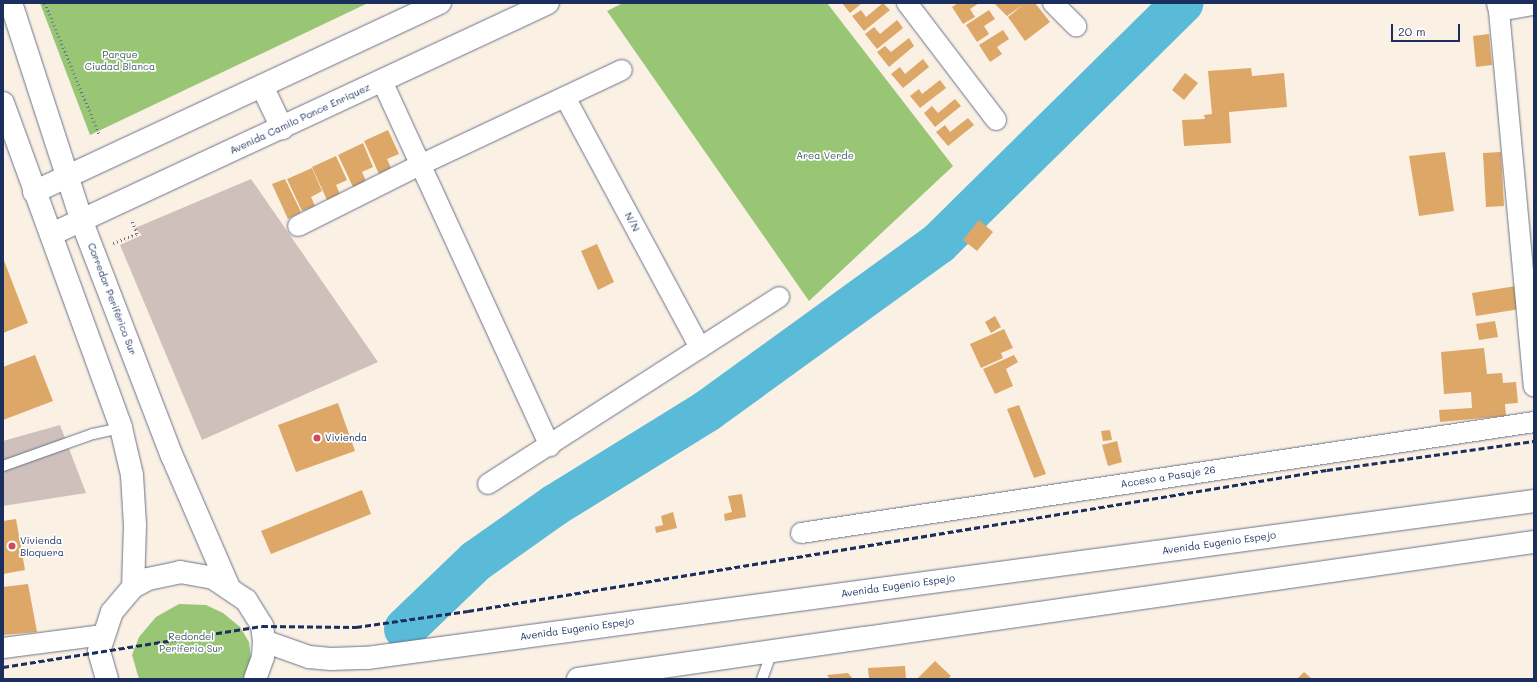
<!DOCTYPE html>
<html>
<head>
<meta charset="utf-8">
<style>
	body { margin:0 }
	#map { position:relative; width:1537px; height:682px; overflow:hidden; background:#faf0e3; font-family:Mali,sans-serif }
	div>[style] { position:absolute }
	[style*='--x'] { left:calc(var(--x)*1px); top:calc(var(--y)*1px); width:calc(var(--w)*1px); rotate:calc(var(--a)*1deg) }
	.industrial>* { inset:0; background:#d0c0bc }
	.green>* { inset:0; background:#98c674 }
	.river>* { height:42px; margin:-21px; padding:0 21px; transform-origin:21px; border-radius:21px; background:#59bbd7 }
	.building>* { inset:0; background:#dda767 }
	.path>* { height:2.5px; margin-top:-1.25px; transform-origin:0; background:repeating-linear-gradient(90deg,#69738d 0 1px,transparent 0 4px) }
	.roads { filter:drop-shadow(0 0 1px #69738d) drop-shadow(0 0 1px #69738d) }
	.service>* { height:10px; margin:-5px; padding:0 5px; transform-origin:5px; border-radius:5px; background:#fff }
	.minor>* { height:20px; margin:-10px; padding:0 10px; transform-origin:10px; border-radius:10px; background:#fff }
	.secondary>* { height:22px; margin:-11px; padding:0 11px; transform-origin:11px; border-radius:11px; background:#fff }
	.primary>* { height:22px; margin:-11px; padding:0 11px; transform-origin:11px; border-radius:11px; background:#fff }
	.rail>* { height:3px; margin-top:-1.5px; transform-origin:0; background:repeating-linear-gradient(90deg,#1b2f5e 0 6px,transparent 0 9px) }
	.dots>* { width:11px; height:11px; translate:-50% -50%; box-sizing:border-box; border:2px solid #fff; border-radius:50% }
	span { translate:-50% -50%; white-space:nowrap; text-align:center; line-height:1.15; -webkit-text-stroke:3.5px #fff; paint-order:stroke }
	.park-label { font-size:10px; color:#405c65 }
	.street-label { font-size:10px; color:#1b2f5e }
	.poi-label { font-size:10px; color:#1b2f5e }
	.left { translate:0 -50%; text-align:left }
	.frame { position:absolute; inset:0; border:4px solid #1b2f5e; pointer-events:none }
	.scale { position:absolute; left:1391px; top:24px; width:69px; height:18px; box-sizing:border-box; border:2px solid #1b2f5e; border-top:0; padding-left:5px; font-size:12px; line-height:14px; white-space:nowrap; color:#1b2f5e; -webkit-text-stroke:3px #fff; paint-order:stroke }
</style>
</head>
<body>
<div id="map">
	<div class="industrial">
		<i style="clip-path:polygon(251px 179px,378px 362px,202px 440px,120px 245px,142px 235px,135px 228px)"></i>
		<i style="clip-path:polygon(60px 425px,86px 493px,3px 506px,3px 441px)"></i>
	</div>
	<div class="green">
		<i style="clip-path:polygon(40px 3px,368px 3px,90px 135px)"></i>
		<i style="clip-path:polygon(623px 3px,827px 3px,953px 166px,809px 301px,607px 11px)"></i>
		<i style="clip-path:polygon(179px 604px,206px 605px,223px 613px,240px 627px,249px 642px,251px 659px,243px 679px,139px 679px,132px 655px,139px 637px,156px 617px)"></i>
	</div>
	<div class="river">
		<i style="--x:405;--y:629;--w:98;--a:-43.8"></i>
		<i style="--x:476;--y:561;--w:97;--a:-35.3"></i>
		<i style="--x:555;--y:505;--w:179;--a:-31.7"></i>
		<i style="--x:707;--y:411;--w:286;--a:-35.9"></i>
		<i style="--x:939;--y:243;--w:342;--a:-44.6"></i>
	</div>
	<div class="building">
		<i style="clip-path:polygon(842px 3px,862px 3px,850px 13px)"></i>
		<i style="clip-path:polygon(883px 3px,890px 10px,864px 31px,852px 16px,861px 10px,866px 17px)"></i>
		<i style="clip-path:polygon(958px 3px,979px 3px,970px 9px,975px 17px,963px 24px,952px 7px)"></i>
		<i style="clip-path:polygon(994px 3px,1035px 3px,1050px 22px,1025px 41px,1008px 17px,1024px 4px,1007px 16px)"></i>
		<i style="clip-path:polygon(989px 10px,995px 19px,984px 26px,989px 34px,977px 42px,966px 25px)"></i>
		<i style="clip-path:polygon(897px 20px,903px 28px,877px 49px,865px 34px,874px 27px,880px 34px)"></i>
		<i style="clip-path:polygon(1003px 30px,1009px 39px,997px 47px,1002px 54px,990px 62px,979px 45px)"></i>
		<i style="clip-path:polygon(1489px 34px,1492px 65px,1476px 67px,1473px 36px)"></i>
		<i style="clip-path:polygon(909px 38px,914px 46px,889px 67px,877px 52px,885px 46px,891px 52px)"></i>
		<i style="clip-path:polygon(923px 59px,929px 67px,903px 88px,891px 74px,900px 67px,905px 74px)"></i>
		<i style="clip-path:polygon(1251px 68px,1252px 76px,1284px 73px,1287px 107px,1229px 112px,1231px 143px,1184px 146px,1182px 120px,1205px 119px,1204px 115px,1212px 114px,1208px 71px)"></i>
		<i style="clip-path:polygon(1185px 73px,1198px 83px,1184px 100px,1172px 90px)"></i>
		<i style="clip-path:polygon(940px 80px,946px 88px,920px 108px,910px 96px,919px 89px,922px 94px)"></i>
		<i style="clip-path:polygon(955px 99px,961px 106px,935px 127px,924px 113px,932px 106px,938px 113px)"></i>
		<i style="clip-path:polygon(968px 118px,974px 125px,948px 146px,936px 132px,945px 125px,950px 132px)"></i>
		<i style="clip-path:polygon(388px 130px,399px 154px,387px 159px,391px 168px,379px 174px,364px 141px)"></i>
		<i style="clip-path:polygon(363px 143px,373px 167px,362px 172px,366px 181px,353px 187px,338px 155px)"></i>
		<i style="clip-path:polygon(1445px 152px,1454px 211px,1419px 216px,1409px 156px)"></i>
		<i style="clip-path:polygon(1501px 152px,1504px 206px,1486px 207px,1483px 153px)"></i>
		<i style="clip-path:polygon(336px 156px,347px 180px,336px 185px,340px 194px,327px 200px,312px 167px)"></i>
		<i style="clip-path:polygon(312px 168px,322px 191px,311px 197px,315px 206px,302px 211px,287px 179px)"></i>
		<i style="clip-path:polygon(285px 179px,301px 212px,288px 219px,272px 184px)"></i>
		<i style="clip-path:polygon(979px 220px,993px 232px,977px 251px,963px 240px)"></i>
		<i style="clip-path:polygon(597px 244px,614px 282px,598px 290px,581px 251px)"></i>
		<i style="clip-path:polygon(3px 258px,28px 323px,3px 333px)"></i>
		<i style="clip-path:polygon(1516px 286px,1520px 309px,1476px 316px,1472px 293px)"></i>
		<i style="clip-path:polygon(995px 316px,1001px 327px,991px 333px,985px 322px)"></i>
		<i style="clip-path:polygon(1495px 321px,1498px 337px,1479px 340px,1476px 324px)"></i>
		<i style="clip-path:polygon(1004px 329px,1013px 348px,1001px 353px,1003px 358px,981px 368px,970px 344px)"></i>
		<i style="clip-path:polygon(1484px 348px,1487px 374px,1502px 373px,1503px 383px,1516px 382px,1518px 403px,1505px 404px,1506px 416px,1440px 422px,1439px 410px,1472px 408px,1471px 392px,1444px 394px,1441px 352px)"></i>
		<i style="clip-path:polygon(35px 355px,53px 401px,3px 420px,3px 367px)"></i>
		<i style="clip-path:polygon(1014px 355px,1018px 362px,1006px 369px,1013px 386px,995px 394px,983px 369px)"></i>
		<i style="clip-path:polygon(338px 403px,355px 451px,296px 472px,278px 425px)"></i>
		<i style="clip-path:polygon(1019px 405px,1046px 474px,1034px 478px,1007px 409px)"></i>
		<i style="clip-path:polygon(1110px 430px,1112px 440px,1103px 441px,1101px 431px)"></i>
		<i style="clip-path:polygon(1117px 441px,1122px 462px,1108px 466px,1102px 445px)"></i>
		<i style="clip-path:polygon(362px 490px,371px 514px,271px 554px,261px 531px)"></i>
		<i style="clip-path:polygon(742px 494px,746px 517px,725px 521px,724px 514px,732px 512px,728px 496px)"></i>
		<i style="clip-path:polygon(673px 512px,677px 528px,656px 533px,655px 527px,663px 525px,661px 516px)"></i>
		<i style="clip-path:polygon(16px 519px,25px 570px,3px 574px,3px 521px)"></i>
		<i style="clip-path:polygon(28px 584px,37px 632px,3px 635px,3px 587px)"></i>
		<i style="clip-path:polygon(935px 661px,951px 676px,948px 679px,917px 679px)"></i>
		<i style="clip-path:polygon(905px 666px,906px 679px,869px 679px,868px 668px)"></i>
		<i style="clip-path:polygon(1304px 672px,1312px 679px,1297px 679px)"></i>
		<i style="clip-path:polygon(848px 673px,853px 679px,830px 679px,827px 675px)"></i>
	</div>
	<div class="path">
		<i style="--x:45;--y:3;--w:144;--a:67.5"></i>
		<i style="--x:113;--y:243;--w:26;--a:-21"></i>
		<i style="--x:137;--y:234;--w:14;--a:-111"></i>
	</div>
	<div class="roads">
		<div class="service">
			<i style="--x:3;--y:466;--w:96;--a:-19.6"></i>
			<i style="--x:93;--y:434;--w:29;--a:-12"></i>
			<i style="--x:762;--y:679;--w:30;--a:-70"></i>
		</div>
		<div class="minor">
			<i style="--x:907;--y:3;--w:147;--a:52.7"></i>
			<i style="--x:1053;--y:3;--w:33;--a:45"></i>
			<i style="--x:1497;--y:3;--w:8;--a:76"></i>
			<i style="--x:1499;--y:11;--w:36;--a:-10"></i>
			<i style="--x:1499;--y:11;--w:377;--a:84.7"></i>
			<i style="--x:382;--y:81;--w:402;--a:65.3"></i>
			<i style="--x:565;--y:97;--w:285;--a:61.7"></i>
			<i style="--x:298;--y:226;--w:136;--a:-26.6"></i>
			<i style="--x:420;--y:165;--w:223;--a:-25.2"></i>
			<i style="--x:488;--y:484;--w:346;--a:-32.7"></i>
			<i style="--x:801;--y:533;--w:741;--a:-8.61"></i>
			<i style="--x:3;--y:648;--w:101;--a:-7.4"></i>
		</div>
		<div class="secondary">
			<i style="--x:262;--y:86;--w:47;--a:64.5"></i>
			<i style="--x:34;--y:192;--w:448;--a:-25"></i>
			<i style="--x:52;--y:234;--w:547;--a:-24.97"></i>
		</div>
		<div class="primary">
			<i style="--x:11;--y:3;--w:230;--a:72"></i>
			<i style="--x:82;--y:222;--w:251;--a:69"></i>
			<i style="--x:172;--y:456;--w:144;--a:66.6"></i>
			<i style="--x:3;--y:103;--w:346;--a:70"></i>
			<i style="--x:121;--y:428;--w:48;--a:76.8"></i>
			<i style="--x:132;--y:475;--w:50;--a:86.6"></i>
			<i style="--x:135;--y:525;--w:62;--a:91.8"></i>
			<i style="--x:264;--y:641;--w:48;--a:19.6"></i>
			<i style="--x:309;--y:657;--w:22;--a:5"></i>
			<i style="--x:331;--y:659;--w:36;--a:-2"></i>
			<i style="--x:367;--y:658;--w:1178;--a:-7.66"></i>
			<i style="--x:107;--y:679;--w:29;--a:-106"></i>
			<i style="--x:99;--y:651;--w:41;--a:-71.6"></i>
			<i style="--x:112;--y:612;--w:33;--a:-50"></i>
			<i style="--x:133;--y:587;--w:17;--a:-28"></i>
			<i style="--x:148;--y:579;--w:33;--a:-12"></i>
			<i style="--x:180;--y:572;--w:34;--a:10"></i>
			<i style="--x:213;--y:578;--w:40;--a:34"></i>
			<i style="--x:246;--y:600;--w:31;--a:58"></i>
			<i style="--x:262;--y:626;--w:15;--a:82"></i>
			<i style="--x:264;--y:641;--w:16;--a:94"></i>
			<i style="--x:263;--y:657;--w:23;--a:110"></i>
			<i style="--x:578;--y:679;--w:966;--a:-8.16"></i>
		</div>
	</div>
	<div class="rail">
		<i style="--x:3;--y:667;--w:262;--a:-9"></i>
		<i style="--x:262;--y:626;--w:94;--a:0.6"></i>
		<i style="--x:356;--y:627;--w:113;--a:-8.1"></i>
		<i style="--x:468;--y:611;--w:870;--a:-9.32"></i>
		<i style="--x:1327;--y:470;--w:209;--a:-8"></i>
	</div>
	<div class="dots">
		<i style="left:317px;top:438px;background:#d1495b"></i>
		<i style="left:12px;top:546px;background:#d1495b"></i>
	</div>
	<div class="park-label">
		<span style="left:120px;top:60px">Parque<br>Ciudad Blanca</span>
		<span style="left:825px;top:156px">Area Verde</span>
		<span style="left:191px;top:642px">Redondel<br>Periferio Sur</span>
	</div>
	<div class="street-label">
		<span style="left:300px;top:119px;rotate:-25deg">Avenida Camilo Ponce Enriquez</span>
		<span style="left:632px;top:222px;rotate:62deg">N/N</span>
		<span style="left:112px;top:299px;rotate:69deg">Corredor Periférico Sur</span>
		<span style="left:1168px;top:477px;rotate:-9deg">Acceso a Pasaje 26</span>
		<span style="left:1219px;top:543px;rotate:-8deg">Avenida Eugenio Espejo</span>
		<span style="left:898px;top:586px;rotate:-8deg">Avenida Eugenio Espejo</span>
		<span style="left:577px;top:629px;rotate:-8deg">Avenida Eugenio Espejo</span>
	</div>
	<div class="poi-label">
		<span class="left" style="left:325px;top:438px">Vivienda</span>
		<span class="left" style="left:20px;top:546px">Vivienda<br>Bloquera</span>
	</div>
	<div class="frame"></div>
	<div class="scale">20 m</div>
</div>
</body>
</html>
